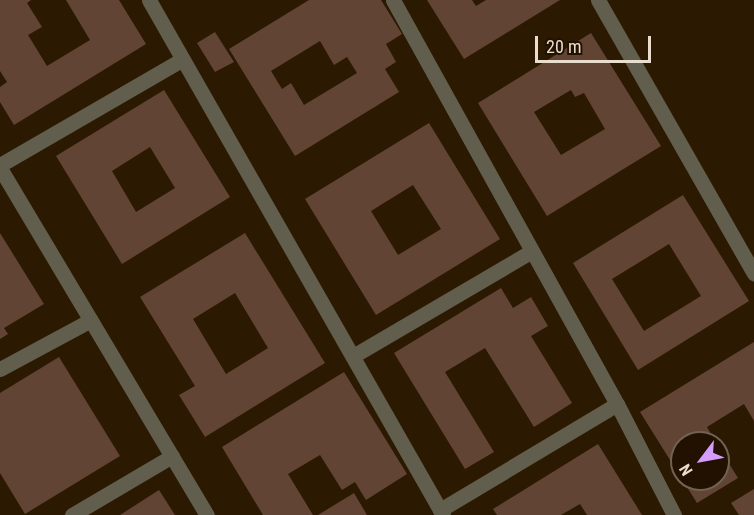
<!DOCTYPE html>
<html>
<head>
<meta charset="utf-8">
<style>
	body { margin:0 }
	#map { position:relative; width:754px; height:515px; overflow:hidden; background:#2c1901; font-family:"Roboto Condensed",sans-serif }
	div>[style] { position:absolute }
	[style*='--x'] { left:calc(var(--x)*1px); top:calc(var(--y)*1px); width:calc(var(--w)*1px); rotate:calc(var(--a)*1deg) }
	.building>* { inset:0; background:#624435 }
	.minor>* { height:15px; margin:-7.5px; padding:0 7.5px; transform-origin:7.5px; border-radius:7.5px; background:#625e4e }
	span { translate:-50% -50%; white-space:nowrap; text-align:center; line-height:1.15; -webkit-text-stroke:6px #221000; paint-order:stroke }
	.north { position:absolute; left:670px; top:431px; width:60px; height:60px; box-sizing:border-box; background:#221000; border:2px solid #726252; border-radius:50%; rotate:238deg; font-size:16px; font-weight:700; line-height:24px; text-align:center; color:#e9ddce }
	.north::after { content:''; display:block; margin:auto; width:21px; height:27px; background:#d49cfb; clip-path:polygon(50% 0,100% 100%,50% 72%,0 100%) }
	.scale { position:absolute; left:535px; top:36px; width:116px; height:27px; box-sizing:border-box; border:3px solid #e9ddce; border-top:0; padding-left:8px; font-size:18px; line-height:21px; white-space:nowrap; color:#e9ddce; -webkit-text-stroke:4px #221000; paint-order:stroke }
</style>
</head>
<body>
<div id="map">
	<div class="building">
		<i style="clip-path:polygon(0 0,31px 0,27px 3px,42px 27px,28px 35px,47px 66px,90px 40px,66px 0,119px 0,146px 44px,14px 125px,0 102px,0 87px,7px 82px,0 71px)"></i>
		<i style="clip-path:polygon(evenodd,309px 0,381px 0,402px 34px,386px 44px,396px 62px,385px 69px,399px 92px,295px 156px,229px 49px,309px 0,320px 41px,334px 65px,347px 57px,357px 73px,304px 105px,291px 83px,282px 89px,271px 71px,320px 41px)"></i>
		<i style="clip-path:polygon(427px 0,472px 0,476px 6px,486px 0,560px 0,464px 59px)"></i>
		<i style="clip-path:polygon(215px 32px,234px 62px,215px 72px,197px 43px)"></i>
		<i style="clip-path:polygon(evenodd,591px 33px,661px 146px,547px 216px,478px 103px,591px 33px,571px 90px,575px 97px,584px 93px,605px 129px,561px 155px,534px 112px,571px 90px)"></i>
		<i style="clip-path:polygon(evenodd,164px 90px,230px 197px,122px 264px,56px 156px,164px 90px,150px 147px,175px 188px,136px 212px,112px 171px,150px 147px)"></i>
		<i style="clip-path:polygon(evenodd,429px 123px,500px 239px,376px 315px,305px 199px,429px 123px,413px 185px,441px 229px,398px 255px,371px 211px,413px 185px)"></i>
		<i style="clip-path:polygon(evenodd,683px 195px,749px 301px,638px 370px,573px 263px,683px 195px,669px 244px,701px 296px,644px 331px,612px 279px,669px 244px)"></i>
		<i style="clip-path:polygon(0 233px,44px 304px,4px 328px,8px 334px,0 339px)"></i>
		<i style="clip-path:polygon(evenodd,245px 233px,325px 363px,205px 437px,179px 395px,195px 386px,140px 297px,245px 233px,235px 293px,268px 348px,226px 374px,193px 319px,235px 293px)"></i>
		<i style="clip-path:polygon(501px 288px,513px 308px,531px 297px,548px 326px,531px 336px,572px 403px,534px 427px,485px 348px,445px 372px,494px 452px,465px 469px,394px 353px)"></i>
		<i style="clip-path:polygon(754px 342px,754px 421px,744px 404px,707px 427px,716px 443px,682px 443px,682px 479px,718px 479px,718px 446px,738px 478px,697px 503px,640px 412px)"></i>
		<i style="clip-path:polygon(59px 357px,120px 456px,25px 514px,0 473px,0 393px)"></i>
		<i style="clip-path:polygon(344px 372px,407px 474px,366px 500px,355px 482px,342px 490px,320px 455px,288px 474px,313px 515px,263px 515px,222px 447px)"></i>
		<i style="clip-path:polygon(598px 444px,642px 515px,587px 515px,580px 504px,561px 515px,497px 515px,493px 509px)"></i>
		<i style="clip-path:polygon(754px 489px,754px 515px,739px 515px,731px 503px)"></i>
		<i style="clip-path:polygon(159px 490px,175px 515px,120px 515px)"></i>
		<i style="clip-path:polygon(354px 493px,367px 515px,318px 515px)"></i>
	</div>
	<div class="minor">
		<i style="--x:149;--y:0;--w:593;--a:60.28"></i>
		<i style="--x:393;--y:0;--w:462;--a:61"></i>
		<i style="--x:617;--y:404;--w:125;--a:62.8"></i>
		<i style="--x:598;--y:0;--w:315;--a:60.3"></i>
		<i style="--x:0;--y:165;--w:211;--a:-30.1"></i>
		<i style="--x:0;--y:168;--w:404;--a:59.2"></i>
		<i style="--x:353;--y:356;--w:205;--a:-30.4"></i>
		<i style="--x:0;--y:369;--w:103;--a:-28.3"></i>
		<i style="--x:440;--y:510;--w:206;--a:-30.9"></i>
		<i style="--x:72;--y:515;--w:116;--a:-30.5"></i>
	</div>
	<div class="north">N</div>
	<div class="scale">20 m</div>
</div>
</body>
</html>
